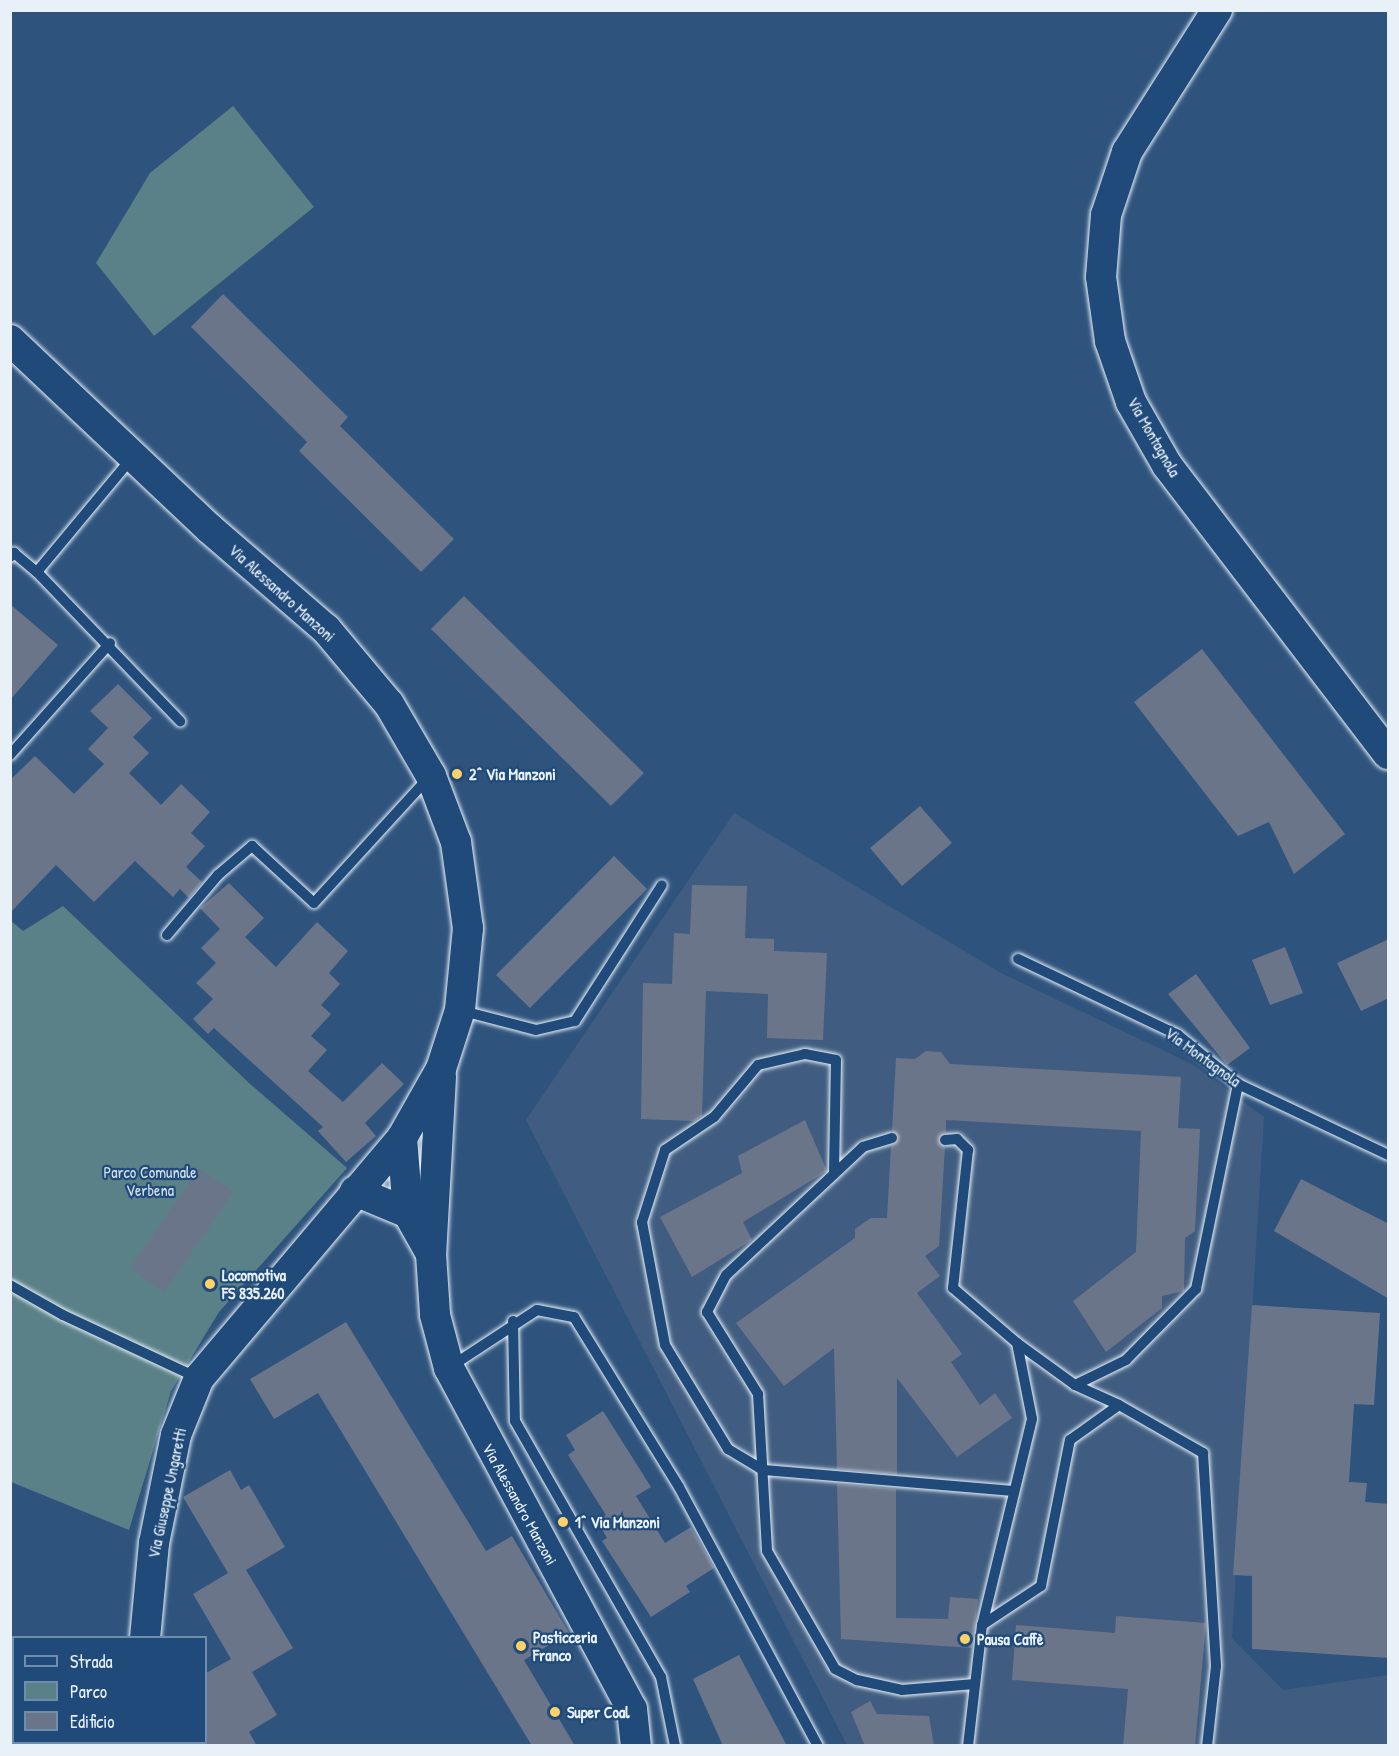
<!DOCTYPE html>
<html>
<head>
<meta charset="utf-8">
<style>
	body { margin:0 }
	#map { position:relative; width:1399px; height:1756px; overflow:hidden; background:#2e537d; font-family:"Patrick Hand",sans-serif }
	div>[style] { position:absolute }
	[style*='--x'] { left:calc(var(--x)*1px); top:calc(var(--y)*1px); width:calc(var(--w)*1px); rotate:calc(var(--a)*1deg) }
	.built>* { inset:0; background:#405d81 }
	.green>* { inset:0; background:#5a8187 }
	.building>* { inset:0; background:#6b758a }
	.roads { filter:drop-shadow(0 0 2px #e8f1f8) drop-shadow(0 0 2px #e8f1f8) }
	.lane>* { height:10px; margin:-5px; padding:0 5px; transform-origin:5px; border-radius:5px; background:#1f4a7a }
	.secondary>* { height:30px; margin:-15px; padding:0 15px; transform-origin:15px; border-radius:15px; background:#1f4a7a }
	.dots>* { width:16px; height:16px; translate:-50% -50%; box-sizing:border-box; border:3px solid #1f4a7a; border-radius:50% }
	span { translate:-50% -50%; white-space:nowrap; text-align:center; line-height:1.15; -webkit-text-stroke:4.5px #1f4a7a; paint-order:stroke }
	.street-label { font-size:16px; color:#e8f1f8 }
	.poi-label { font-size:16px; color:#e8f1f8; font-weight:700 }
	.left { translate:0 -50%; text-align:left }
	.park-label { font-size:16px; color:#d3e0e7 }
	.frame { position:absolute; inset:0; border:12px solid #e8f1f8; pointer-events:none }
	.legend { position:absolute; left:12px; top:1636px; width:195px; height:108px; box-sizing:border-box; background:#1f4a7a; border:2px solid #6f8dac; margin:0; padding:8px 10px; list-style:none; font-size:18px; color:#e8f1f8 }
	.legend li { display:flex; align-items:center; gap:12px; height:30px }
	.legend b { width:30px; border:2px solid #6f8dac }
</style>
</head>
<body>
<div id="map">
	<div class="built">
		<i style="clip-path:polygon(734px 813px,1001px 973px,1194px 1065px,1264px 1117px,1232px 1638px,1283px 1690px,1388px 1675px,1388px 1745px,847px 1745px,526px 1120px)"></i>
	</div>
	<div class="green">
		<i style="clip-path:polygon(233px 106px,314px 207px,154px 336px,96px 263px,150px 173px)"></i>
		<i style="clip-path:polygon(63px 906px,249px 1083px,347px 1168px,219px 1312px,171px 1391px,129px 1530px,11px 1482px,10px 920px,23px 931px)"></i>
	</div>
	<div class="building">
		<i style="clip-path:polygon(223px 294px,348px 417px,340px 426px,454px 539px,421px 572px,299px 451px,307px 442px,191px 327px)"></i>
		<i style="clip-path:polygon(464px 596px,644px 773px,611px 806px,431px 629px)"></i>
		<i style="clip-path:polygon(10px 604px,58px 645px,10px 700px)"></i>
		<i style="clip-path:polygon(1202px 649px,1345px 834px,1294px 874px,1269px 822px,1238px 836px,1134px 702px)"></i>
		<i style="clip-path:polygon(118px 684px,152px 718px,133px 737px,149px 753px,129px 773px,161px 805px,181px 784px,210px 812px,191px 833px,205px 846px,186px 867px,202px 882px,189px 898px,180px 889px,173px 897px,135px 861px,94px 902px,56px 865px,10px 913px,10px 780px,35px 756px,74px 794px,104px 764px,88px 749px,108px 728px,90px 711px)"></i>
		<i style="clip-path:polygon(920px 806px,952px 843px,902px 886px,870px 848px)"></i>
		<i style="clip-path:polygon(614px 856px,647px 889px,530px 1008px,496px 975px)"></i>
		<i style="clip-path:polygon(229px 883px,264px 918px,245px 937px,276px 967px,317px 922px,348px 951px,329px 973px,340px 984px,321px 1005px,331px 1014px,311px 1036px,327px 1050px,308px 1071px,343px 1102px,382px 1063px,404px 1084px,365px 1123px,376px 1136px,346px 1162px,318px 1131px,323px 1127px,214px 1028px,208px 1034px,193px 1019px,213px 999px,196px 983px,216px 963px,201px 948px,220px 929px,200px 908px)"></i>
		<i style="clip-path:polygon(692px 885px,747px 886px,745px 938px,774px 939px,774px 951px,827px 953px,823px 1040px,767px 1038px,768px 994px,706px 991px,702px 1116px,694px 1121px,641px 1119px,643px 983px,672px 984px,674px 933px,690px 934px)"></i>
		<i style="clip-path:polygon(1389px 939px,1389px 998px,1361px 1011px,1337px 963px)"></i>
		<i style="clip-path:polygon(1285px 947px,1303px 993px,1270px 1005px,1252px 960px)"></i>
		<i style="clip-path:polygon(1196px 974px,1250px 1048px,1227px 1065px,1168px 994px)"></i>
		<i style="clip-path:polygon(926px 1051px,941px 1052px,950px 1064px,1181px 1077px,1178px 1128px,1200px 1129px,1195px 1231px,1185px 1238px,1184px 1291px,1162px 1296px,1162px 1308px,1106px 1352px,1073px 1301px,1136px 1252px,1141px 1131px,946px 1120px,946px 1132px,938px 1140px,945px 1147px,939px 1246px,925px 1256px,940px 1276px,917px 1293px,962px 1354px,951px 1362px,980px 1405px,995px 1393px,1012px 1418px,957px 1457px,897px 1378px,897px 1474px,837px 1469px,834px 1348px,784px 1386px,736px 1323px,855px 1238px,855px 1229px,871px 1218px,887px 1218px,891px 1146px,899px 1139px,892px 1131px,896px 1058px,915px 1059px)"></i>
		<i style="clip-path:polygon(805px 1120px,827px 1171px,743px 1222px,752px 1240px,692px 1277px,660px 1217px,742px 1173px,738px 1156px)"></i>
		<i style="clip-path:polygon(199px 1169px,233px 1192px,164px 1292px,130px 1268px)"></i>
		<i style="clip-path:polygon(1301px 1179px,1389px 1224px,1389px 1299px,1274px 1231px)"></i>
		<i style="clip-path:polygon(1252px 1305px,1380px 1313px,1374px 1405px,1354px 1404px,1349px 1482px,1367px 1483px,1365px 1502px,1389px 1504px,1389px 1658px,1252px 1649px,1252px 1576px,1233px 1575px)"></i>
		<i style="clip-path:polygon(346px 1322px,486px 1551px,512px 1536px,569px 1633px,524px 1660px,575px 1746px,532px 1746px,318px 1393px,274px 1419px,250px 1379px)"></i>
		<i style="clip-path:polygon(603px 1411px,651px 1487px,636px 1496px,665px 1543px,691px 1527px,714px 1568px,686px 1586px,690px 1592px,651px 1617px,602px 1541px,607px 1538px,597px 1521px,606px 1515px,568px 1455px,575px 1450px,566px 1435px)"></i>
		<i style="clip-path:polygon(230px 1470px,241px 1490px,249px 1485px,285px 1547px,246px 1570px,293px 1648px,252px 1672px,277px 1715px,249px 1732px,257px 1746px,206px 1746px,206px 1673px,231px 1659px,193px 1594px,228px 1573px,183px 1497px)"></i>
		<i style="clip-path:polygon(837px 1484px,896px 1489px,896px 1618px,948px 1619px,950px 1597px,978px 1599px,972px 1648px,841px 1639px)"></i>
		<i style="clip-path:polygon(1116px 1616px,1206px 1623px,1195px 1746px,1123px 1746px,1128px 1689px,1012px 1680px,1016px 1625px,1115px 1633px)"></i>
		<i style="clip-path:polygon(739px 1655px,787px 1746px,723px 1746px,693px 1679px)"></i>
		<i style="clip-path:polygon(870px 1701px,877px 1714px,929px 1716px,934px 1746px,865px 1746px,851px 1712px)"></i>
	</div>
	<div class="roads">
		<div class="lane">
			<i style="--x:131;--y:459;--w:147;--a:129.8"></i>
			<i style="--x:37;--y:572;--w:207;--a:46.2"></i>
			<i style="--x:10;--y:557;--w:6;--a:-45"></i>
			<i style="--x:14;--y:553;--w:30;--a:40"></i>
			<i style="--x:10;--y:755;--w:150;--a:-48.2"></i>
			<i style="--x:167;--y:935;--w:79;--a:-49.6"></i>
			<i style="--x:218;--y:875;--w:45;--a:-40.5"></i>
			<i style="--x:252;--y:846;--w:84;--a:42.6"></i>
			<i style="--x:314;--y:903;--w:169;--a:-47.6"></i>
			<i style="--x:1018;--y:959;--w:177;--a:25.4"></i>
			<i style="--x:1178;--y:1035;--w:77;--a:39.2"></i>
			<i style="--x:1238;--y:1084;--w:166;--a:25.3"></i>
			<i style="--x:463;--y:1011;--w:75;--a:14.6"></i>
			<i style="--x:536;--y:1030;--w:40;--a:-13"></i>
			<i style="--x:575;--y:1021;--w:161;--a:-57.4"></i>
			<i style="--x:892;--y:1138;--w:30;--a:163"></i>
			<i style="--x:863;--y:1147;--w:187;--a:136.9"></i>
			<i style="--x:726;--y:1275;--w:42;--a:117.2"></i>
			<i style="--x:707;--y:1312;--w:97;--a:58.1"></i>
			<i style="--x:758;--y:1394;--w:157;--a:86.7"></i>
			<i style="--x:767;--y:1551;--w:136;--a:60"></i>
			<i style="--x:835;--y:1669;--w:25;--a:27"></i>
			<i style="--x:857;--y:1680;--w:46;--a:12.5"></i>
			<i style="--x:902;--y:1690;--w:73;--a:-4.7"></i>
			<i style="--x:945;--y:1140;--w:12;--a:-5"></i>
			<i style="--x:957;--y:1139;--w:16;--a:45"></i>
			<i style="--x:968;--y:1150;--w:139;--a:96.2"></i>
			<i style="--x:953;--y:1288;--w:84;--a:40.7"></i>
			<i style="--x:1017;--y:1343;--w:77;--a:78.8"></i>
			<i style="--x:1032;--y:1419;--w:212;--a:103.6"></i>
			<i style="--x:982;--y:1625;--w:122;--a:96.6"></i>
			<i style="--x:834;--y:1174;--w:114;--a:-89"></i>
			<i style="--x:836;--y:1060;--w:32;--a:-169"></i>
			<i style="--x:805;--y:1054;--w:48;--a:166.8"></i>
			<i style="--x:758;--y:1065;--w:68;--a:130.2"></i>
			<i style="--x:714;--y:1117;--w:59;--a:146"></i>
			<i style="--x:665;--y:1150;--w:76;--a:107.7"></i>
			<i style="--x:642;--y:1222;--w:125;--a:79.4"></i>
			<i style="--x:665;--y:1345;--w:122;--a:58.8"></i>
			<i style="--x:728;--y:1449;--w:41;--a:31"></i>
			<i style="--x:763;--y:1470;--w:252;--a:4.8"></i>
			<i style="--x:10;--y:1285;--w:61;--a:29.5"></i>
			<i style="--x:63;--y:1315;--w:149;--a:25"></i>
			<i style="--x:513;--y:1321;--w:100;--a:88.9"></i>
			<i style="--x:515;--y:1421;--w:295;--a:60.3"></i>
			<i style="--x:661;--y:1677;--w:70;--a:78.5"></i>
			<i style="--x:1017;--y:1343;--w:72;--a:35.9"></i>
			<i style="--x:1075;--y:1385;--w:48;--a:24.4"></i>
			<i style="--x:450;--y:1367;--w:104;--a:-33.2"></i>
			<i style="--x:537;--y:1310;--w:38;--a:11"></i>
			<i style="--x:574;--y:1317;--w:200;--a:58.3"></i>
			<i style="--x:679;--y:1487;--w:294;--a:61.8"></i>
			<i style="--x:1075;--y:1385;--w:57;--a:-26.1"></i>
			<i style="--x:1126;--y:1360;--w:100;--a:-45.4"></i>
			<i style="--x:1196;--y:1289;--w:209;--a:-78.4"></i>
			<i style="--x:982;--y:1625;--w:71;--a:-33.5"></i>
			<i style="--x:1041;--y:1586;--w:149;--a:-78.8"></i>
			<i style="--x:1070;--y:1440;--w:60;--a:-35.5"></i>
			<i style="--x:1119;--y:1405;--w:97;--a:29.7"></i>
			<i style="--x:1203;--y:1453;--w:213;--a:86.5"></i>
			<i style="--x:1216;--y:1666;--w:81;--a:96.4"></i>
		</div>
		<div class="secondary">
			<i style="--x:1217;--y:10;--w:168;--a:122.4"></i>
			<i style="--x:1127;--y:152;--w:66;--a:108.4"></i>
			<i style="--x:1106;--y:215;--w:62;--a:94.6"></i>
			<i style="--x:1101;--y:277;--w:65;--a:82"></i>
			<i style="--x:1110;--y:341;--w:65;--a:71"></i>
			<i style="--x:1131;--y:402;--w:73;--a:60.3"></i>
			<i style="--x:1167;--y:465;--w:364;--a:52.6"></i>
			<i style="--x:10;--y:340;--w:275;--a:43.4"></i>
			<i style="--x:210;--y:529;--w:153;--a:40.8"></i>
			<i style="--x:326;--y:629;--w:98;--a:50"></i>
			<i style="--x:389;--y:704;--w:83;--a:59.7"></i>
			<i style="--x:431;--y:776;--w:71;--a:69.3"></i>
			<i style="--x:456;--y:842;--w:87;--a:82.1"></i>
			<i style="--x:468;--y:928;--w:82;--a:95.6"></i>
			<i style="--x:460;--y:1010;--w:62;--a:107.9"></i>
			<i style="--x:441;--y:1069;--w:79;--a:119.5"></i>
			<i style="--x:402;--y:1138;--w:314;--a:130.2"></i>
			<i style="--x:199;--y:1378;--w:61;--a:112"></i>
			<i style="--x:176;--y:1435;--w:110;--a:101.5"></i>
			<i style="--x:154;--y:1543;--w:95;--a:95.4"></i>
			<i style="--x:441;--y:1077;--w:177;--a:93.2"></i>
			<i style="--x:431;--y:1254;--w:61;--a:86.2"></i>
			<i style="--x:435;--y:1315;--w:55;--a:75.2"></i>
			<i style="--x:449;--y:1368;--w:387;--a:61.8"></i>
			<i style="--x:632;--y:1709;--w:37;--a:84"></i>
			<i style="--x:402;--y:1138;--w:75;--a:85.4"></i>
			<i style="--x:408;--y:1213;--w:47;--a:60.7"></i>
			<i style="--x:355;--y:1191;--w:57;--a:22.5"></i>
			<i style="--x:131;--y:1746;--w:4;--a:-90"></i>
		</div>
	</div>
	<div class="dots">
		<i style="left:457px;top:774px;background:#ffd166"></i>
		<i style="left:210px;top:1284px;background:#ffd166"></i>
		<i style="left:563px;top:1522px;background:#ffd166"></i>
		<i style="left:965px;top:1639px;background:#ffd166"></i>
		<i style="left:521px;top:1646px;background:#ffd166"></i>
		<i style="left:555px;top:1712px;background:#ffd166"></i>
	</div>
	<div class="street-label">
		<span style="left:1154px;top:437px;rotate:60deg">Via Montagnola</span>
		<span style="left:282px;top:593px;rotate:42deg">Via Alessandro Manzoni</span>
		<span style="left:1203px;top:1057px;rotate:36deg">Via Montagnola</span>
		<span style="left:167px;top:1493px;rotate:-78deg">Via Giuseppe Ungaretti</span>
		<span style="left:520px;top:1504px;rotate:61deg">Via Alessandro Manzoni</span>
	</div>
	<div class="poi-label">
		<span class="left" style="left:469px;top:774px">2^ Via Manzoni</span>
		<span class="left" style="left:222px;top:1284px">Locomotiva<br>FS 835.260</span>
		<span class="left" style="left:575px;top:1522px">1^ Via Manzoni</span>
		<span class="left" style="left:533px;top:1646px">Pasticceria<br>Franco</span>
		<span class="left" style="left:977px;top:1639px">Pausa Caffè</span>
		<span class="left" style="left:567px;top:1712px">Super Coal</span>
	</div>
	<div class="park-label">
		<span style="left:150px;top:1181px">Parco Comunale<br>Verbena</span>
	</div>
	<div class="frame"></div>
	<ul class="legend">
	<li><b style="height:8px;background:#1f4a7a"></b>Strada</li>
	<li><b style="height:16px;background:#5a8187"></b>Parco</li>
	<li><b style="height:16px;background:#6b758a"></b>Edificio</li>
	</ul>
</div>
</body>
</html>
